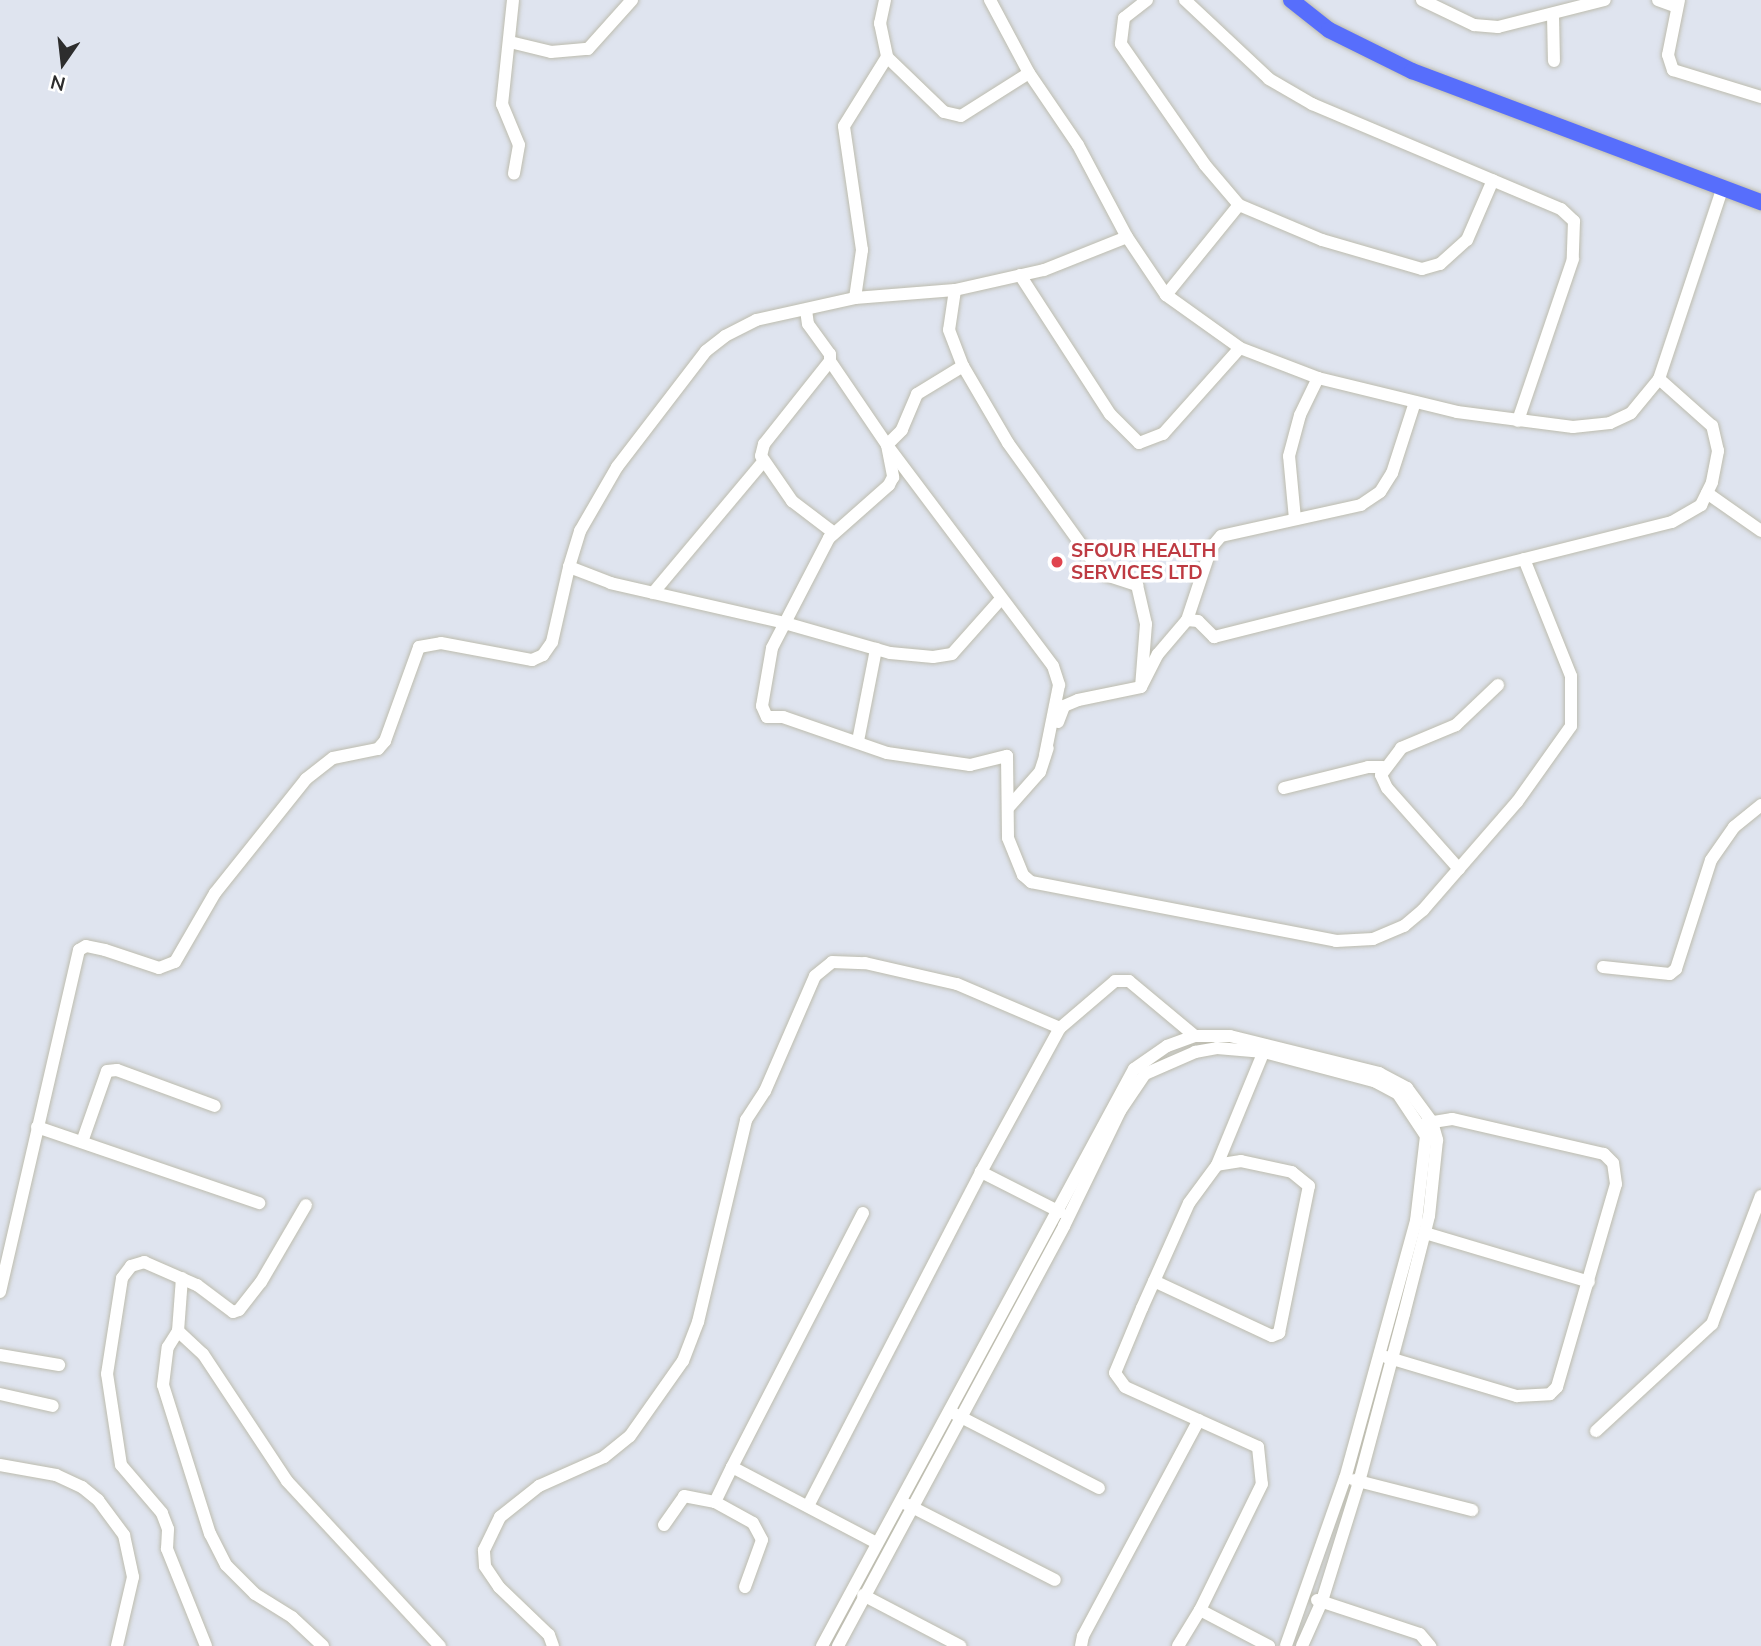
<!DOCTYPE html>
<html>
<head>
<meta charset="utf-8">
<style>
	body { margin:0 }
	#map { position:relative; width:1761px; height:1646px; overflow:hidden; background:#dfe4ef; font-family:Mulish,sans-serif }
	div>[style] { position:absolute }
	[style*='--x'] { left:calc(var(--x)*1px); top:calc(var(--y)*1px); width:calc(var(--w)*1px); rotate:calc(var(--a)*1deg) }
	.roads { filter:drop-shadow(0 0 2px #bdbcae) drop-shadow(0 0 2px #bdbcae) }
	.minor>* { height:12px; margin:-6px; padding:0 6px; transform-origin:6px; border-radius:6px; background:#fff }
	.major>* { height:16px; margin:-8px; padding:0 8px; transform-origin:8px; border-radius:8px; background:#576efc }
	.dots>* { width:19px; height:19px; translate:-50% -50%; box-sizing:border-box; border:4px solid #fff; border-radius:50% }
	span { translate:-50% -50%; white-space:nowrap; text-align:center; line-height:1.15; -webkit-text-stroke:7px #fff; paint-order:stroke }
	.health-label { font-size:19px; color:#be3a42; font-weight:700 }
	.left { translate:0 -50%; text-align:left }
	.north { position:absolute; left:28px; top:28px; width:70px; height:70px; -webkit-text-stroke:5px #fff; paint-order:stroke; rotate:194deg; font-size:19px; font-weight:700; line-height:28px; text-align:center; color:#2d2d2d }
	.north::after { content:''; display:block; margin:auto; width:24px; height:32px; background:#2d2d2d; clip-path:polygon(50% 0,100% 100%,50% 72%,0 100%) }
</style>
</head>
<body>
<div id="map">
	<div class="roads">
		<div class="minor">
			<i style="--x:513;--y:0;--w:105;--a:96"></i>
			<i style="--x:502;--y:104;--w:44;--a:67.5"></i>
			<i style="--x:519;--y:145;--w:29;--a:100"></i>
			<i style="--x:885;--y:0;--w:24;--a:102"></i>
			<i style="--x:880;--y:23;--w:35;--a:78"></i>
			<i style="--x:887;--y:57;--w:79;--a:44"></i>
			<i style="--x:944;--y:112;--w:17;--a:13"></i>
			<i style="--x:961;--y:116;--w:80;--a:-32.3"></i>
			<i style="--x:990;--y:0;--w:83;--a:61.9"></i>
			<i style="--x:1029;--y:73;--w:87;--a:55.8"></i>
			<i style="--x:1078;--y:145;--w:104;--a:62"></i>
			<i style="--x:1127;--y:237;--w:70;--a:56.1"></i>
			<i style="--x:1166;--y:295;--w:91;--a:35.6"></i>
			<i style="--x:1240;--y:348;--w:84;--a:21"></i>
			<i style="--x:1318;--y:378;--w:143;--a:13.7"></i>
			<i style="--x:1457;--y:412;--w:117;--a:7.4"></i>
			<i style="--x:1573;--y:427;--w:37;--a:-6"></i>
			<i style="--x:1610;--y:423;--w:23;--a:-25"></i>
			<i style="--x:1631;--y:413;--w:44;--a:-50.5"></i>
			<i style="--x:1659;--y:379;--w:202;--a:-71.6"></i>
			<i style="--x:1147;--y:0;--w:29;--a:142"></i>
			<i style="--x:1124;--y:18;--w:26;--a:97"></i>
			<i style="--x:1121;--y:44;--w:147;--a:55.2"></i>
			<i style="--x:1205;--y:165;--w:52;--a:49.6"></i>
			<i style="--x:1239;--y:205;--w:90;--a:22.9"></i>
			<i style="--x:1322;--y:240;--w:104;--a:16.2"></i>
			<i style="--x:1422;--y:269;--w:19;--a:-16"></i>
			<i style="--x:1440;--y:264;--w:36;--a:-42"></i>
			<i style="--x:1467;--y:240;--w:65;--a:-66.6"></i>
			<i style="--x:1185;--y:0;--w:115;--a:43.2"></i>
			<i style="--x:1269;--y:79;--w:50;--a:30.2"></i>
			<i style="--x:1312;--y:104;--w:270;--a:22.9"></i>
			<i style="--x:1561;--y:209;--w:18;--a:43"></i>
			<i style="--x:1574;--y:221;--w:38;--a:92"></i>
			<i style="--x:1573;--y:259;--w:171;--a:108.8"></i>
			<i style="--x:1422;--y:0;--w:58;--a:25.7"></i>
			<i style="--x:1474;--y:25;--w:24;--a:5"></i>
			<i style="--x:1498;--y:27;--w:110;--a:-14.2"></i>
			<i style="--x:1658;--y:0;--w:20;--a:20"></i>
			<i style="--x:1679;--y:0;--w:56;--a:101.3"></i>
			<i style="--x:1668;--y:55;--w:16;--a:72"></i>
			<i style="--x:1673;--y:70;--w:92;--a:17.1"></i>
			<i style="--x:1553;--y:15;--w:46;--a:88.8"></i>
			<i style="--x:510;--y:42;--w:42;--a:13.7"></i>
			<i style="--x:551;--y:52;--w:37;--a:-5"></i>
			<i style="--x:588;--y:49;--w:66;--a:-48.1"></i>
			<i style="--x:1020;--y:275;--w:166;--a:57.1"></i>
			<i style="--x:1110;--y:414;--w:41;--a:45"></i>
			<i style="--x:1139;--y:443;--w:26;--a:-21"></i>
			<i style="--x:1163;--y:434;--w:115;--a:-48.2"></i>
			<i style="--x:955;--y:290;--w:40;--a:98.5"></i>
			<i style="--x:949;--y:330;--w:39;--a:69"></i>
			<i style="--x:963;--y:366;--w:89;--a:59.7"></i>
			<i style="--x:1008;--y:443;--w:149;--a:54.3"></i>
			<i style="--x:1095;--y:564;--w:16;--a:45"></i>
			<i style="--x:1106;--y:575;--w:33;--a:18"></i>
			<i style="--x:1137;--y:585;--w:40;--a:77"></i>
			<i style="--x:1146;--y:624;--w:63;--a:94.5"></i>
			<i style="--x:1166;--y:295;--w:116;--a:-51"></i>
			<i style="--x:855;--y:298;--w:49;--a:-81.7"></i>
			<i style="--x:862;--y:250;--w:125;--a:-98.3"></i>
			<i style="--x:844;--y:126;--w:81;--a:-58.1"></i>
			<i style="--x:806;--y:310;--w:14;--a:82"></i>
			<i style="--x:808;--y:324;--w:37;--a:54"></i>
			<i style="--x:830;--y:354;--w:7;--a:90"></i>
			<i style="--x:830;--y:361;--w:106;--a:128.5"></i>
			<i style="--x:764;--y:444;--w:12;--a:104"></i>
			<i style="--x:761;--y:456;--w:55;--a:55.4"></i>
			<i style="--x:792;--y:501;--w:53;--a:37.3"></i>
			<i style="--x:830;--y:361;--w:102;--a:55.8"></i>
			<i style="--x:887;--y:445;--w:276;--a:53.1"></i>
			<i style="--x:1053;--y:666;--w:20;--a:72"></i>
			<i style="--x:1059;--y:685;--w:71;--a:101.3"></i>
			<i style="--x:963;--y:366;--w:54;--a:148.7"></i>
			<i style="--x:917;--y:394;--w:39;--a:113"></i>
			<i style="--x:902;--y:430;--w:21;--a:135"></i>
			<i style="--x:887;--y:445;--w:33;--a:79"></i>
			<i style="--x:893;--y:477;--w:9;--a:117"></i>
			<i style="--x:889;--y:485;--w:80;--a:138.5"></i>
			<i style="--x:829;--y:538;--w:124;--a:117.4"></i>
			<i style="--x:772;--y:648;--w:59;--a:99.8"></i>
			<i style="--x:762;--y:706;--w:12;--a:66"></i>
			<i style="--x:767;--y:717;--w:16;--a:0"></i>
			<i style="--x:783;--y:717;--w:110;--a:19.1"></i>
			<i style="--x:887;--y:753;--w:84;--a:8.2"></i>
			<i style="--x:970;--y:765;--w:38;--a:-14"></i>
			<i style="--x:1007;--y:756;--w:6;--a:90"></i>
			<i style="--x:1415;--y:402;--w:75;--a:107.9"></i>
			<i style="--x:1392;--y:473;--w:22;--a:122"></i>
			<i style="--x:1380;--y:492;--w:23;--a:146"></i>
			<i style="--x:1361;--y:505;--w:143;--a:167.5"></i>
			<i style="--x:1221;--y:536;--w:16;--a:130"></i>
			<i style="--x:1211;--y:548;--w:76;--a:108.4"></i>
			<i style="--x:1187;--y:620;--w:11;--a:5"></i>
			<i style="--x:1198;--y:621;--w:23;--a:45"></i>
			<i style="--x:1214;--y:637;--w:472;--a:-14.1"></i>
			<i style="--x:1672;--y:522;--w:34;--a:-30"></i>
			<i style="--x:1701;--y:505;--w:25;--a:-64"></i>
			<i style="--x:1712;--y:482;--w:32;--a:-79"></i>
			<i style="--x:1718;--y:451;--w:26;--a:-103"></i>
			<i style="--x:1712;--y:426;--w:71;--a:-138.4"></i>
			<i style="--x:1707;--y:493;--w:66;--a:35.1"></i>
			<i style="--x:1295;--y:519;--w:63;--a:-95.4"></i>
			<i style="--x:1289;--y:456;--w:42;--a:-75"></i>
			<i style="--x:1300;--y:415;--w:41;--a:-64.1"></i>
			<i style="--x:653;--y:593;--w:170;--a:-50"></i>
			<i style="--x:1000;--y:600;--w:72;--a:131.6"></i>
			<i style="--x:952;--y:654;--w:19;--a:171"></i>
			<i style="--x:933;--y:657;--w:43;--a:-174.7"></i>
			<i style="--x:890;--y:653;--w:109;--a:-164.1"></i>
			<i style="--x:785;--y:623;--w:179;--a:-167.1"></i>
			<i style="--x:611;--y:583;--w:45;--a:-159.1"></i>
			<i style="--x:569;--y:567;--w:38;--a:-73"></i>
			<i style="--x:580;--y:531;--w:74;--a:-60"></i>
			<i style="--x:617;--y:467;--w:146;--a:-52.5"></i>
			<i style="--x:706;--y:351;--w:24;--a:-38"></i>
			<i style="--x:725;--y:336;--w:35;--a:-27"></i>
			<i style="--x:756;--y:320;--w:101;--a:-12.5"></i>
			<i style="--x:855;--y:298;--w:100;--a:-4.6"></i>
			<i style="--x:955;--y:290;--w:91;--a:-12.7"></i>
			<i style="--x:1044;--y:270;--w:89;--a:-21.7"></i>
			<i style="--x:1058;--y:722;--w:17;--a:-69"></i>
			<i style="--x:1064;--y:706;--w:15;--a:-23"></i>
			<i style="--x:1078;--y:700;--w:64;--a:-11.7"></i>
			<i style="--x:1141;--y:687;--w:37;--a:-63"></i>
			<i style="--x:1158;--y:654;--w:45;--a:-49.5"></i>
			<i style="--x:858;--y:741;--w:94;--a:-78.9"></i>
			<i style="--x:1007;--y:756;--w:82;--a:89.3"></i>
			<i style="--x:1008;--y:838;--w:40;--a:68"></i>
			<i style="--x:1023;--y:875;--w:11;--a:41"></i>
			<i style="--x:1031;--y:882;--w:311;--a:10.9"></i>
			<i style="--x:1336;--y:941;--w:37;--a:-3"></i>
			<i style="--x:1373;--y:939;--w:34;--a:-23"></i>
			<i style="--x:1404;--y:926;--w:25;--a:-40"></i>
			<i style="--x:1423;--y:910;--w:143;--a:-49"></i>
			<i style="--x:1517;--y:802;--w:93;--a:-54.6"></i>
			<i style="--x:1571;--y:726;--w:50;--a:-90"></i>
			<i style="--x:1571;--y:676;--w:126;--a:-111.9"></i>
			<i style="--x:1284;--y:788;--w:87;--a:-14"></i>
			<i style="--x:1368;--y:767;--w:15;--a:0"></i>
			<i style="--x:1008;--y:808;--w:48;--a:-48.4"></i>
			<i style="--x:1040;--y:772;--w:25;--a:-72"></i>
			<i style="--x:1459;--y:869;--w:108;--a:-131.6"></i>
			<i style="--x:1387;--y:788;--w:14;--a:-115"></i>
			<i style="--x:1381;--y:775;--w:34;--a:-53"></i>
			<i style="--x:1401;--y:748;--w:60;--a:-22.7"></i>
			<i style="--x:1456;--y:725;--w:58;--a:-43.6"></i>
			<i style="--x:1603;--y:967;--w:67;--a:6"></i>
			<i style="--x:1670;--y:974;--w:8;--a:-40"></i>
			<i style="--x:1676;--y:969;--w:114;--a:-72.2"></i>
			<i style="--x:1711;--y:860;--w:40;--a:-55.1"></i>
			<i style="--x:1734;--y:827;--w:35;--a:-39"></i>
			<i style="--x:37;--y:1127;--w:235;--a:18.9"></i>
			<i style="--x:82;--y:1142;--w:75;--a:-70.6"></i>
			<i style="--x:107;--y:1071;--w:10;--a:-6"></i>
			<i style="--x:117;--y:1070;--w:104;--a:20.2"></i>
			<i style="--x:1217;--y:1165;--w:129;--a:-67.6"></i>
			<i style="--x:1060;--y:1212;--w:89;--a:-153.1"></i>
			<i style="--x:981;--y:1172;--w:164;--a:-61.3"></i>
			<i style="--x:1060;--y:1028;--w:72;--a:-40.5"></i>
			<i style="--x:1115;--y:981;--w:14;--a:0"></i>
			<i style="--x:1129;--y:981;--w:86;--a:39.8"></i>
			<i style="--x:863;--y:1213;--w:286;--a:117.3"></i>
			<i style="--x:732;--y:1467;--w:164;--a:27.7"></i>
			<i style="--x:1425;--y:1233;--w:171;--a:16.6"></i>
			<i style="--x:1154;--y:1281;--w:130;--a:25"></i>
			<i style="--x:1272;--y:1336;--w:8;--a:-23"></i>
			<i style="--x:1279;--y:1333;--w:150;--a:-78.5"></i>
			<i style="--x:1309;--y:1186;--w:22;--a:-141"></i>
			<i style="--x:1292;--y:1172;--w:52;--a:-167.8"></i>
			<i style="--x:1241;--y:1161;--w:24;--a:171"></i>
			<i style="--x:1217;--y:1165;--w:47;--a:126.4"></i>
			<i style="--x:1189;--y:1203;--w:115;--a:114.1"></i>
			<i style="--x:1142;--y:1308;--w:70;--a:112.6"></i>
			<i style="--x:1115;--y:1373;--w:17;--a:54"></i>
			<i style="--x:1125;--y:1387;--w:146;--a:24.3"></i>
			<i style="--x:1258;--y:1447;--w:37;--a:84"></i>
			<i style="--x:1262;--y:1484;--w:140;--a:116.2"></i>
			<i style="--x:1200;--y:1610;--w:78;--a:27.6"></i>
			<i style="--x:0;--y:1292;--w:351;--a:-77"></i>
			<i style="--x:79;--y:950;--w:8;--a:-30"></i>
			<i style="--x:86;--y:946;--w:19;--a:12"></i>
			<i style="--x:105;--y:950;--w:57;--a:18.4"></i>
			<i style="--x:159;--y:968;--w:17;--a:-21"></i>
			<i style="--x:175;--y:962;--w:80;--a:-59.9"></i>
			<i style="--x:215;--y:893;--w:146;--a:-51.4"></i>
			<i style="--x:306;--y:779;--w:34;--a:-38"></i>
			<i style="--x:333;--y:758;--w:46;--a:-11.3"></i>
			<i style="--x:378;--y:749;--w:11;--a:-49"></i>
			<i style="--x:385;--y:741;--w:100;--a:-70.1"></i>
			<i style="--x:419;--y:647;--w:22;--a:-10"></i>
			<i style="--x:441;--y:643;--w:93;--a:10.6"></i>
			<i style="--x:532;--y:660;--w:12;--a:-24"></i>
			<i style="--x:543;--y:655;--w:16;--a:-55"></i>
			<i style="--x:552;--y:642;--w:77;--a:-77.2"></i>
			<i style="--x:178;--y:1331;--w:53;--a:-85.7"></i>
			<i style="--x:0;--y:1355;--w:60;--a:9.6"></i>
			<i style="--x:1386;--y:1357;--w:137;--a:16.6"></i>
			<i style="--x:1517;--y:1396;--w:33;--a:-3"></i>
			<i style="--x:1550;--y:1394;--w:10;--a:-45"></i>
			<i style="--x:1557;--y:1387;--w:211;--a:-73.8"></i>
			<i style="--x:1616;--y:1184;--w:21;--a:-98"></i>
			<i style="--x:1613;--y:1163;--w:13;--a:-135"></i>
			<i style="--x:1604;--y:1154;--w:156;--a:-167"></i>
			<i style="--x:1452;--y:1119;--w:26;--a:171"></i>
			<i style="--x:0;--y:1394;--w:54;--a:12.8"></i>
			<i style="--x:953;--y:1413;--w:164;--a:27.2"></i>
			<i style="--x:1596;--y:1431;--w:158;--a:-42.7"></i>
			<i style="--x:1712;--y:1324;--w:137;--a:-69.1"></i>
			<i style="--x:0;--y:1465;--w:57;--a:10.1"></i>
			<i style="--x:56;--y:1475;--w:29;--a:25"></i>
			<i style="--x:82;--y:1487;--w:21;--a:39"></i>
			<i style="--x:98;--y:1500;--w:44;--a:53.4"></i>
			<i style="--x:124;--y:1535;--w:43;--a:77.9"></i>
			<i style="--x:133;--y:1577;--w:71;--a:103.1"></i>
			<i style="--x:732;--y:1467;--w:39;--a:116"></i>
			<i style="--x:715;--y:1502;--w:43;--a:28.9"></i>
			<i style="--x:753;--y:1523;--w:19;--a:62"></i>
			<i style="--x:762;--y:1540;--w:50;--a:109.9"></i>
			<i style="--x:1354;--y:1480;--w:122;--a:14.3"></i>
			<i style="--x:906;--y:1504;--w:167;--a:27"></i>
			<i style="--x:808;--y:1506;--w:376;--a:-62.6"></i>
			<i style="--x:664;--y:1525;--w:35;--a:-55"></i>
			<i style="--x:684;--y:1496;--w:32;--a:11"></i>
			<i style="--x:863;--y:1595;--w:110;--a:27.7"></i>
			<i style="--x:1317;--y:1600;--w:108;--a:18.3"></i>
			<i style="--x:1420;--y:1634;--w:16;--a:50"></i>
			<i style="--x:206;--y:1646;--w:105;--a:-111.9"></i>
			<i style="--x:167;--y:1549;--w:20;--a:-87"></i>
			<i style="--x:168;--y:1529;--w:17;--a:-111"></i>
			<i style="--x:162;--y:1513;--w:63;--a:-130.5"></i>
			<i style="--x:121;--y:1465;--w:92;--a:-98.7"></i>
			<i style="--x:107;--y:1374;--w:97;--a:-81.1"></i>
			<i style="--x:122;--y:1278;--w:15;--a:-53"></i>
			<i style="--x:131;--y:1266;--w:14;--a:-17"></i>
			<i style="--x:144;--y:1262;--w:58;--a:23.5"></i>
			<i style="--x:197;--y:1285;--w:45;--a:36.9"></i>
			<i style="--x:233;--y:1312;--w:6;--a:-18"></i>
			<i style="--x:239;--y:1310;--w:36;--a:-52"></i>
			<i style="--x:261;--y:1282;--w:89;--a:-59.7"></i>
			<i style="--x:323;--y:1646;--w:42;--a:-136.9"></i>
			<i style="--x:292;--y:1617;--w:44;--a:-148.1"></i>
			<i style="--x:255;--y:1594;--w:41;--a:-135"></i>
			<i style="--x:226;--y:1565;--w:35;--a:-117"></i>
			<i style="--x:210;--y:1534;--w:156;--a:-107.5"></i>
			<i style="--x:163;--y:1385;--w:38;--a:-83"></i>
			<i style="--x:168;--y:1347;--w:19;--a:-58"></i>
			<i style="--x:178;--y:1331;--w:34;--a:43"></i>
			<i style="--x:203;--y:1354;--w:152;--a:56.5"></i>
			<i style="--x:287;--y:1481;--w:225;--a:47.2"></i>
			<i style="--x:553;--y:1646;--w:12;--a:-110"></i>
			<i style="--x:549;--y:1635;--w:69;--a:-136.2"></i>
			<i style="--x:499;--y:1587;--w:25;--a:-124"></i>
			<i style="--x:485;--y:1566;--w:16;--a:-94"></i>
			<i style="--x:484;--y:1550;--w:37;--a:-64"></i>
			<i style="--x:500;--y:1517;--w:50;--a:-38.5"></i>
			<i style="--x:539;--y:1486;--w:71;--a:-24"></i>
			<i style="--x:604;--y:1457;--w:33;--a:-39"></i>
			<i style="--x:630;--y:1436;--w:92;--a:-54.8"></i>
			<i style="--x:683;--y:1361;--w:42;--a:-69"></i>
			<i style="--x:698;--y:1322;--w:208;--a:-76.6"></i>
			<i style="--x:746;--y:1120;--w:35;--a:-57"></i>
			<i style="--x:765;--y:1091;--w:125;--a:-66.5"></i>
			<i style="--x:815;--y:976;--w:22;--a:-39"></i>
			<i style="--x:832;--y:962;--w:33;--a:2"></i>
			<i style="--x:865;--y:963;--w:94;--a:12.9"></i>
			<i style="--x:957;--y:984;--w:112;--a:23.1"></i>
			<i style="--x:822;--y:1646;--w:656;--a:-61.6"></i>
			<i style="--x:1134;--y:1069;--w:40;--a:-34.9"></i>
			<i style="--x:1167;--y:1046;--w:30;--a:-20"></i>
			<i style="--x:1195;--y:1036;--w:35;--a:0"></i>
			<i style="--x:1230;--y:1036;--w:154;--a:13.9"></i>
			<i style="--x:1379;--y:1073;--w:32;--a:28"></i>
			<i style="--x:1407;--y:1088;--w:42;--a:53.7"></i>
			<i style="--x:1432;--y:1122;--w:19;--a:74"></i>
			<i style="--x:1437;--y:1140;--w:76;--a:96"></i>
			<i style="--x:1429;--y:1216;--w:101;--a:104.3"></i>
			<i style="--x:1404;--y:1314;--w:174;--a:105"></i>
			<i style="--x:1359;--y:1482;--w:125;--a:107.3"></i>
			<i style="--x:1322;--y:1601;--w:49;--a:114"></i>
			<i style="--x:838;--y:1646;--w:477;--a:-61.7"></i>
			<i style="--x:1064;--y:1226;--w:128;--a:-64"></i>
			<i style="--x:1120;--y:1111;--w:45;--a:-56"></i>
			<i style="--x:1145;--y:1074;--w:55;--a:-23.7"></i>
			<i style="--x:1195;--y:1052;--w:22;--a:-10"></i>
			<i style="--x:1217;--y:1048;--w:47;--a:4.9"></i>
			<i style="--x:1264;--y:1052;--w:114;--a:14.8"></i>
			<i style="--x:1374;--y:1081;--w:27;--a:28"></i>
			<i style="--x:1398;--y:1094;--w:50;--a:56.3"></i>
			<i style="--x:1426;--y:1136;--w:86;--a:96.7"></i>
			<i style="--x:1416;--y:1221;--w:267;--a:105.4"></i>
			<i style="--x:1345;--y:1478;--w:178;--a:109.4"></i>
			<i style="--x:1081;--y:1646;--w:10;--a:-79"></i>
			<i style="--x:1083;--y:1636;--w:245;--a:-61.8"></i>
			<i style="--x:1178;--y:1646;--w:42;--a:-58.6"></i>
		</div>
		<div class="major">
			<i style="--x:1291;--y:0;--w:48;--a:38.3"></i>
			<i style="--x:1329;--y:30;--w:93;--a:26.3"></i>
			<i style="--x:1412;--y:71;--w:373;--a:20.6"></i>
		</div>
	</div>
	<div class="dots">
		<i style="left:1057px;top:562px;background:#e0444e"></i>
	</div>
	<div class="health-label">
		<span class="left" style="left:1071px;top:562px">SFOUR HEALTH<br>SERVICES LTD</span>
	</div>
	<div class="north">N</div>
</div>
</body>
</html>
